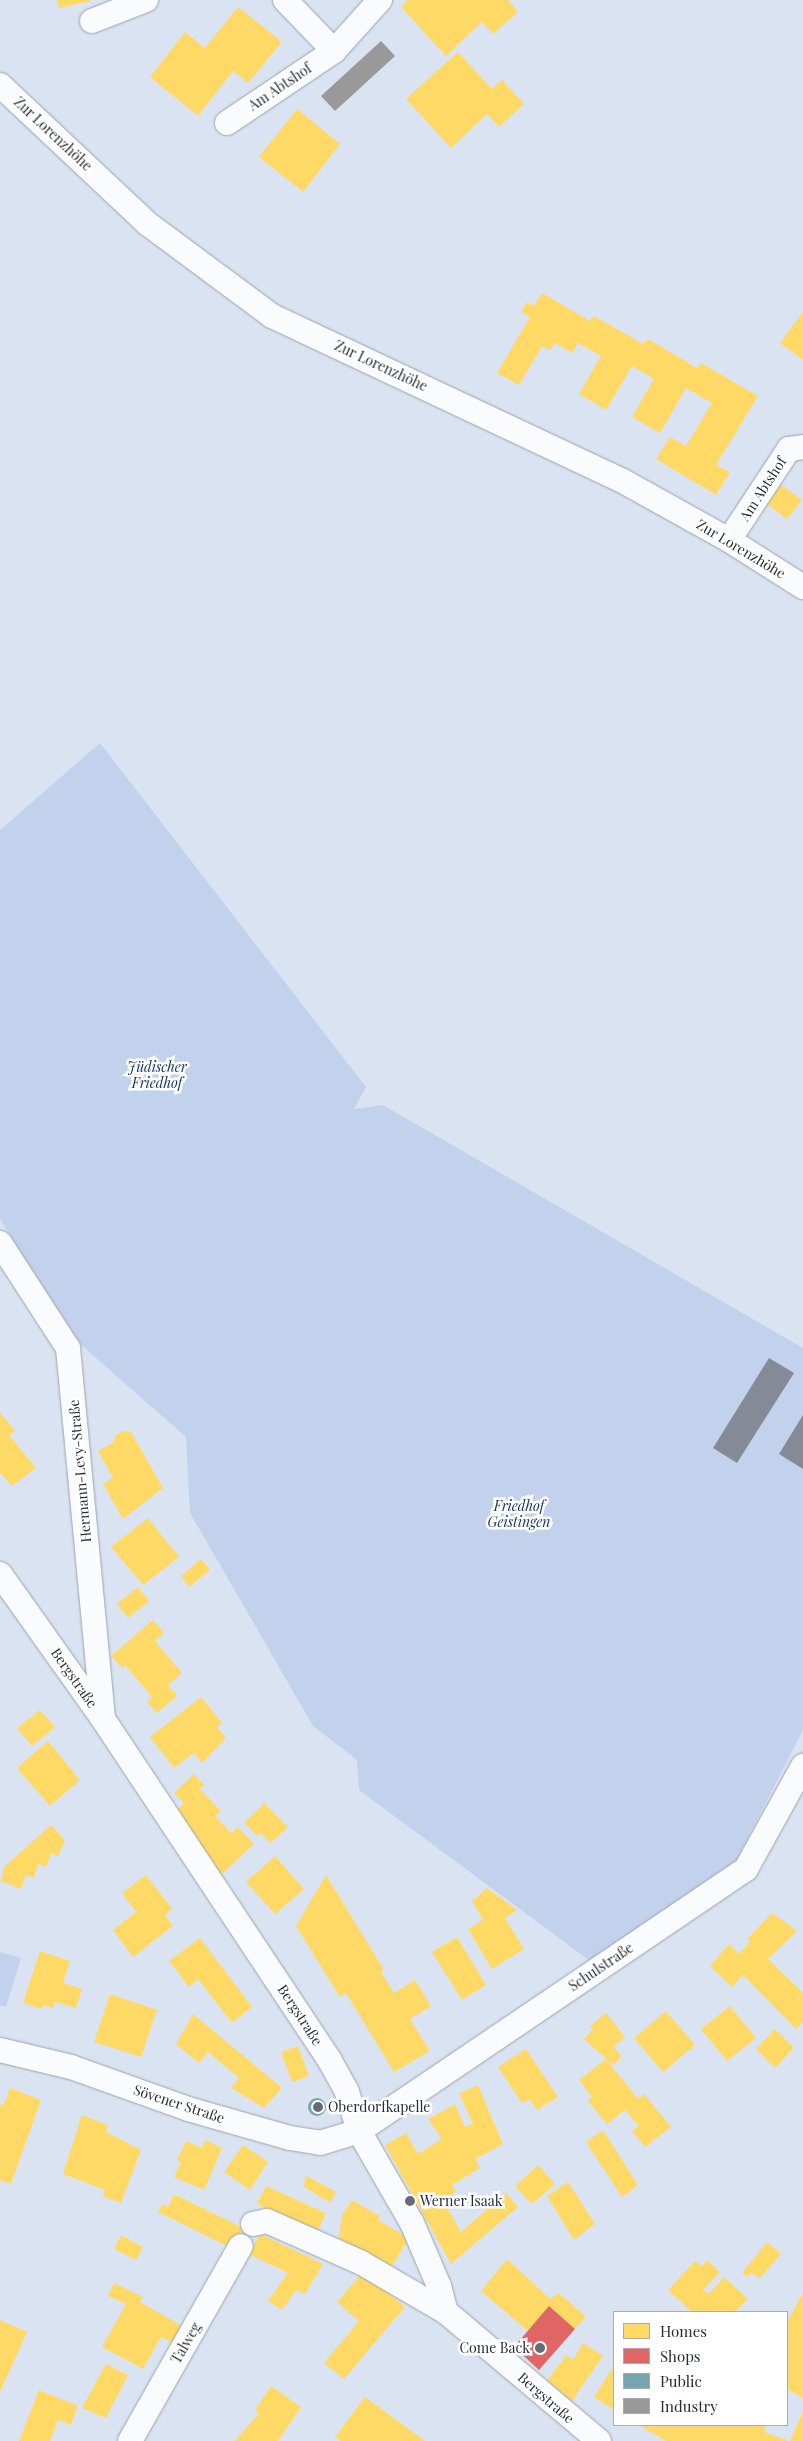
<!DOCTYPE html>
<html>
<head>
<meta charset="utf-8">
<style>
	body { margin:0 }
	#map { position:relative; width:803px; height:2441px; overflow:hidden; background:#dae3f2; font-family:"Playfair Display",serif }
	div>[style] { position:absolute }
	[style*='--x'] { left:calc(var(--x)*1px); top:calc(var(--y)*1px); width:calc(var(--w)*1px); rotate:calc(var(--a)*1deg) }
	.green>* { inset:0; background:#c3d2ec }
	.homes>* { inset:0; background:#ffd966 }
	.shops>* { inset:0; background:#e06666 }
	.public>* { inset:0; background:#76a5af }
	.round { border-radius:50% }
	.industry>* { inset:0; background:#999 }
	.building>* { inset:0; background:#848b96 }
	.roads { filter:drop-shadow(0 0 1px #9ca3af) drop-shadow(0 0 1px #9ca3af) }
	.minor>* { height:24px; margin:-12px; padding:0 12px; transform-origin:12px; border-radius:12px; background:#f9fbfd }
	.dots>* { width:14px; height:14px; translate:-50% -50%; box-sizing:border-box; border:2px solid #fff; border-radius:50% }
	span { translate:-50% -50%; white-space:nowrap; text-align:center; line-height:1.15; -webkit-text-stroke:5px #fff; paint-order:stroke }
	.street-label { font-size:14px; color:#262c37 }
	.park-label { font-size:14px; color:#183369; font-style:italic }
	.poi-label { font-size:14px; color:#262c37 }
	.left { translate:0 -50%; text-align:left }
	.right { translate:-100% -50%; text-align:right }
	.legend { position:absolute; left:613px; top:2311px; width:175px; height:115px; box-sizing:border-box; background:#fff; border:1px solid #a8abaf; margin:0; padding:6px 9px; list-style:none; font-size:15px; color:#262c37 }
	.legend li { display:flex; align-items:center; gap:10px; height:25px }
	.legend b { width:25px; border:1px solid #a8abaf }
</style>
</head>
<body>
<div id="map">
	<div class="green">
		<i style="clip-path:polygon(100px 743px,366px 1087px,354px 1109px,383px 1105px,803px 1348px,803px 1730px,734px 1865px,590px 1961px,359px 1790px,357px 1760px,313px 1726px,190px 1513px,186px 1437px,72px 1337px,0 1219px,0 830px)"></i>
		<i style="clip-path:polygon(0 1952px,21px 1958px,6px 2007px,0 2005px)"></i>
	</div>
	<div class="homes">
		<i style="clip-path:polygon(57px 0,91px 0,91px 1px,59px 8px)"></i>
		<i style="clip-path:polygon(408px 0,508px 0,518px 12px,493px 34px,482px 22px,446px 56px,401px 7px)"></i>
		<i style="clip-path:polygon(238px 7px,282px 42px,248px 83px,233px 71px,198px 116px,150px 77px,185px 32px,205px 48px)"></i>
		<i style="clip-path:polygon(458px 52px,492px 89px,502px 80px,524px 104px,499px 127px,487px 114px,451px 148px,406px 99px)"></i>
		<i style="clip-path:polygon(297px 109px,340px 144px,303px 192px,259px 157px)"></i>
		<i style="clip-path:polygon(542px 293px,590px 321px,594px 316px,643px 344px,648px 339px,697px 368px,701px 363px,758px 396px,716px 465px,730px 472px,716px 495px,656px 459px,670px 437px,686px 446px,712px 403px,686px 388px,660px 433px,632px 417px,654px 379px,632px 366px,606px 410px,579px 394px,601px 356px,578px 343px,572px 353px,555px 343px,550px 350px,542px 346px,519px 385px,497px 373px,530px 317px,521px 312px,527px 302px,534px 306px)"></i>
		<i style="clip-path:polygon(803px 312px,803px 360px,780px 343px)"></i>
		<i style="clip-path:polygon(781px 485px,802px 500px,787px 519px,767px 504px)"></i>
		<i style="clip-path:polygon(0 1413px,15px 1431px,9px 1435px,36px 1468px,12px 1486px,0 1473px)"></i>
		<i style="clip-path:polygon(123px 1431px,131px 1432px,163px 1488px,123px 1519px,103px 1484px,113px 1478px,98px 1451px,113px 1443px,116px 1435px)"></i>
		<i style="clip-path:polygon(148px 1518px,179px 1557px,143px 1585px,111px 1547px)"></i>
		<i style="clip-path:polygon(201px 1559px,210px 1570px,189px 1587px,181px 1576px)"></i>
		<i style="clip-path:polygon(138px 1587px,149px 1601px,128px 1618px,117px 1604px)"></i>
		<i style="clip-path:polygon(153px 1620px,164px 1633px,155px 1641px,182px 1673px,168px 1685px,177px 1696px,157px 1713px,147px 1702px,152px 1697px,125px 1665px,122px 1668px,111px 1656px)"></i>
		<i style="clip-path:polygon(201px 1697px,222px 1723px,217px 1727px,226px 1738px,202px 1763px,194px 1753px,174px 1768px,150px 1737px)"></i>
		<i style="clip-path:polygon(40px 1710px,55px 1727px,32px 1746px,17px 1728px)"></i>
		<i style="clip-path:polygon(48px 1741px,80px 1780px,50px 1806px,17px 1768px)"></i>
		<i style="clip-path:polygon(194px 1774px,204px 1785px,200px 1789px,221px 1811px,215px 1816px,231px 1833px,238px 1827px,254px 1844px,222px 1874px,169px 1817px,184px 1803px,174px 1793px)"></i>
		<i style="clip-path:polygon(264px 1803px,288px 1827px,271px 1843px,261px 1833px,258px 1836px,244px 1823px)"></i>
		<i style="clip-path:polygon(51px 1825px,65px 1840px,58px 1856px,51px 1853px,46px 1867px,38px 1864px,34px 1878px,26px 1875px,21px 1889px,1px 1881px,4px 1867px)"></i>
		<i style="clip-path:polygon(275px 1856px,304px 1889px,275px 1914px,246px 1882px)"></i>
		<i style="clip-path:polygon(146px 1875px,172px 1909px,165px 1915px,173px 1926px,133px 1957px,113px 1930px,136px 1912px,122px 1893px)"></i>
		<i style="clip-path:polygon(326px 1875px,384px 1970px,381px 1972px,394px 1993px,415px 1980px,431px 2006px,410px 2019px,430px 2051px,394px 2072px,346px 1993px,340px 1997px,296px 1926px)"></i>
		<i style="clip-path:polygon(487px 1888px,517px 1910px,505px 1918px,524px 1949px,492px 1969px,468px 1929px,483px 1920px,472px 1901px)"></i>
		<i style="clip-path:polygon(772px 1913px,797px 1931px,768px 1959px,803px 1993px,803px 2022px,796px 2029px,743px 1975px,732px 1987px,710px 1966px,729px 1944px,739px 1954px,750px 1942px,747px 1939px)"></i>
		<i style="clip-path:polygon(457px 1937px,486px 1985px,462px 2000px,432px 1952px)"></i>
		<i style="clip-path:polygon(200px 1938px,252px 2007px,232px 2023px,198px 1979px,189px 1987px,169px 1961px)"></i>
		<i style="clip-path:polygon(40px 1951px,70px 1961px,63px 1983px,82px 1989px,76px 2008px,55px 2002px,53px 2008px,43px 2005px,42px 2009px,23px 2003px)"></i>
		<i style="clip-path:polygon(110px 1994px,157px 2010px,141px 2057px,94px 2042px)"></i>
		<i style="clip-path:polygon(730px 2006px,756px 2038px,727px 2061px,701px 2029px)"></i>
		<i style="clip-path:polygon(666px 2011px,695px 2045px,663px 2072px,634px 2038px)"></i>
		<i style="clip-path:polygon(606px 2013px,625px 2037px,613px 2047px,622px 2056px,613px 2065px,584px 2039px,593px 2029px,590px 2026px)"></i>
		<i style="clip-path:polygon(193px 2014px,282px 2088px,264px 2108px,231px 2088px,239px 2078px,208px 2052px,199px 2063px,176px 2044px)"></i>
		<i style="clip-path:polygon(775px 2029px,794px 2048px,775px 2068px,756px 2049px)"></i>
		<i style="clip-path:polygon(298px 2046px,309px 2076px,292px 2082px,281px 2052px)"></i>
		<i style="clip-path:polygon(526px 2049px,558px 2097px,537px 2110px,529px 2099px,522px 2103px,498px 2067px)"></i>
		<i style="clip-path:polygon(606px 2059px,638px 2099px,644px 2094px,671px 2127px,645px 2147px,632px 2131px,639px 2126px,625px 2110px,607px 2124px,588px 2101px,592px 2097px,579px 2080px)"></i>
		<i style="clip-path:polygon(478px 2085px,503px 2144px,475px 2159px,480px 2168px,452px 2185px,456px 2192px,443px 2200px,461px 2232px,506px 2193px,518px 2207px,451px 2264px,385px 2145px,406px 2133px,418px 2154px,442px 2139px,428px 2119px,455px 2104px,465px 2127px,473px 2124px,459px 2093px)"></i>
		<i style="clip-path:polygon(10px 2088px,41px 2100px,11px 2184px,0 2180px,0 2104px,3px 2106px)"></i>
		<i style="clip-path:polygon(82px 2115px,108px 2125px,106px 2132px,141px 2150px,121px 2203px,102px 2196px,105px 2190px,63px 2174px)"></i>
		<i style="clip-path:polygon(603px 2130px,638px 2185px,622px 2197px,586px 2142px)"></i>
		<i style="clip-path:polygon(205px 2140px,222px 2148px,204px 2190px,174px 2177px,181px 2162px,177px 2160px,186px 2141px,202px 2148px)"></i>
		<i style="clip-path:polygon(243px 2145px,268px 2162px,250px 2190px,224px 2172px)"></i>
		<i style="clip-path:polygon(538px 2165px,555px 2184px,532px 2204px,515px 2186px)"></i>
		<i style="clip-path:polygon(307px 2176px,336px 2192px,330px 2203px,303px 2186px)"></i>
		<i style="clip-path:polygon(568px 2182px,595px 2224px,574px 2240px,547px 2196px)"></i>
		<i style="clip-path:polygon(266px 2186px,326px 2213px,317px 2233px,257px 2204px)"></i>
		<i style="clip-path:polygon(174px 2194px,243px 2228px,233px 2249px,158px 2212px,162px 2204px,168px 2207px)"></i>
		<i style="clip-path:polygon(352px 2200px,380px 2216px,378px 2220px,409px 2238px,390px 2269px,339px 2238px,342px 2215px)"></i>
		<i style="clip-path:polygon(260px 2234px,323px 2264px,305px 2294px,296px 2290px,282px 2310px,268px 2301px,288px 2273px,249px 2254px)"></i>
		<i style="clip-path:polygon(121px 2235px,143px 2247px,136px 2260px,114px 2249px)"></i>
		<i style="clip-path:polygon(767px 2242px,781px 2254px,760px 2278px,751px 2273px,747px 2277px,742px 2273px)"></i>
		<i style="clip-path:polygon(507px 2259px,550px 2299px,559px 2293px,586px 2317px,575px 2329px,549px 2306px,528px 2331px,481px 2291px)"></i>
		<i style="clip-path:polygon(707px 2260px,720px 2272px,703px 2290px,709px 2294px,724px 2277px,748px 2299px,735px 2312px,692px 2312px,668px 2290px,695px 2261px,702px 2266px)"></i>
		<i style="clip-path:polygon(363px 2272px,405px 2307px,344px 2379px,324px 2363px,359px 2321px,337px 2302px)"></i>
		<i style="clip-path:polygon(114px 2283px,143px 2297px,140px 2302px,182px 2326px,173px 2343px,161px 2337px,143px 2369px,102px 2347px,126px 2304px,108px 2296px)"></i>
		<i style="clip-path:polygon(803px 2293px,803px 2398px,787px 2389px,787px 2322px)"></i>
		<i style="clip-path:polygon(0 2320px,27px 2332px,0 2392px)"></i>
		<i style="clip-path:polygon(583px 2343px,603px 2356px,572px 2401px,547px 2380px,567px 2355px,573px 2360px)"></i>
		<i style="clip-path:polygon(106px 2364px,128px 2375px,106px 2418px,82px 2408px)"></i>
		<i style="clip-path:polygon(614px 2365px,614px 2410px,594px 2397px)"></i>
		<i style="clip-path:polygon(271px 2386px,301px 2407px,278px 2441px,235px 2441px,259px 2413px,255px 2410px)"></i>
		<i style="clip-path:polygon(39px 2390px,78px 2406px,71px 2425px,58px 2420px,50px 2441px,19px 2441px)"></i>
		<i style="clip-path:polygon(365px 2397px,425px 2441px,341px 2441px,335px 2437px)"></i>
		<i style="clip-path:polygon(803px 2412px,803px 2441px,790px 2441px)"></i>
		<i style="clip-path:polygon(639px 2425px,766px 2425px,764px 2432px,789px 2441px,666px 2441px)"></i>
	</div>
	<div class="shops">
		<i style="clip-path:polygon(549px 2306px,575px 2329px,539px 2370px,514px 2347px)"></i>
	</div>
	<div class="public">
		<i class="round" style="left:308px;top:2098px;width:18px;height:18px"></i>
	</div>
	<div class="industry">
		<i style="clip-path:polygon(381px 41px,395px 56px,335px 111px,321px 96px)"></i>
	</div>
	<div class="building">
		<i style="clip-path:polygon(769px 1358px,794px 1373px,737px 1463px,713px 1448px)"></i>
		<i style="clip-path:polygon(803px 1415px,803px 1469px,779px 1454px)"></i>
	</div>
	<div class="roads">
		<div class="minor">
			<i style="--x:285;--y:0;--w:71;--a:46.1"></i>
			<i style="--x:334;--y:51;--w:69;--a:-48"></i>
			<i style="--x:92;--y:21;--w:58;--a:-21.3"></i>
			<i style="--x:0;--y:85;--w:203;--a:43.2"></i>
			<i style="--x:148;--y:224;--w:154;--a:36.6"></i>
			<i style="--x:272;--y:316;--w:386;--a:25.2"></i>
			<i style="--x:621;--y:480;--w:124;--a:29.1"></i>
			<i style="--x:729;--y:540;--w:88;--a:32.4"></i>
			<i style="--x:227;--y:123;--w:129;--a:-33.9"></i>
			<i style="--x:729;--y:540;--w:109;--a:-56.6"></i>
			<i style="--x:789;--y:449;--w:14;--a:-8"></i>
			<i style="--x:0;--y:1243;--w:125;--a:57.1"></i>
			<i style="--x:68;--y:1348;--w:371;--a:84.6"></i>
			<i style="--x:0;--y:1574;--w:178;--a:54.6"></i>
			<i style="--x:103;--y:1719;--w:410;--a:56.4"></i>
			<i style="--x:330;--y:2061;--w:35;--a:61"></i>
			<i style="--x:347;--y:2092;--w:41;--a:72.9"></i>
			<i style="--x:359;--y:2131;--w:106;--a:60.1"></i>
			<i style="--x:412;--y:2223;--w:69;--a:66.8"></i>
			<i style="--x:439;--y:2286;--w:27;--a:75"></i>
			<i style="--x:0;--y:2050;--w:73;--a:13.5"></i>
			<i style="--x:71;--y:2067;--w:124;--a:19.7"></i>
			<i style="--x:188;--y:2109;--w:106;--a:15.9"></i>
			<i style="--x:290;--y:2138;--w:30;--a:9"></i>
			<i style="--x:320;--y:2143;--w:41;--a:-17.1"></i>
			<i style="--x:359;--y:2131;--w:467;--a:-34.1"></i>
			<i style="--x:746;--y:1869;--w:118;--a:-61"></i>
			<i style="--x:253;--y:2224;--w:14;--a:-12"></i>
			<i style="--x:267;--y:2221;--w:102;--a:23.8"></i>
			<i style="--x:360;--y:2262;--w:99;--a:30.2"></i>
			<i style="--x:446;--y:2312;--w:200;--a:40.1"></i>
			<i style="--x:130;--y:2441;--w:224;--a:-60.4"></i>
		</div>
	</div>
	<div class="dots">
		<i style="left:318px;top:2107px;background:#656c78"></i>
		<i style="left:410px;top:2201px;background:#656c78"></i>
		<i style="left:540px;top:2348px;background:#656c78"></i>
	</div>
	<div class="street-label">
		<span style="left:280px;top:87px;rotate:-34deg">Am Abtshof</span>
		<span style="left:53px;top:134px;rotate:43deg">Zur Lorenzhöhe</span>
		<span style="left:381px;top:366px;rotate:25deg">Zur Lorenzhöhe</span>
		<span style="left:763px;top:489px;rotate:-57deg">Am Abtshof</span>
		<span style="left:741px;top:549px;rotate:31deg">Zur Lorenzhöhe</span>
		<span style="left:80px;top:1471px;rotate:-95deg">Hermann-Levy-Straße</span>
		<span style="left:74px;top:1678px;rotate:55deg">Bergstraße</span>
		<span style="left:601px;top:1967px;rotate:-34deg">Schulstraße</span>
		<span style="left:300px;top:2015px;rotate:57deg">Bergstraße</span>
		<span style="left:179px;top:2104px;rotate:18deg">Sövener Straße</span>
		<span style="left:186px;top:2343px;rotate:-60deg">Talweg</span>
		<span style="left:546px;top:2398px;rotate:41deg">Bergstraße</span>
	</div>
	<div class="park-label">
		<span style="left:157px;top:1075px">Jüdischer<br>Friedhof</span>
		<span style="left:519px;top:1514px">Friedhof<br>Geistingen</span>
	</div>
	<div class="poi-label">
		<span class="left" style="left:328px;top:2107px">Oberdorfkapelle</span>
		<span class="left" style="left:420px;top:2201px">Werner Isaak</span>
		<span class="right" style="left:530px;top:2348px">Come Back</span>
	</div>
	<ul class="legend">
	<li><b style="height:14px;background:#ffd966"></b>Homes</li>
	<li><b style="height:14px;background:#e06666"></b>Shops</li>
	<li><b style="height:14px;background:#76a5af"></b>Public</li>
	<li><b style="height:14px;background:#999"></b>Industry</li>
	</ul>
</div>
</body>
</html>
